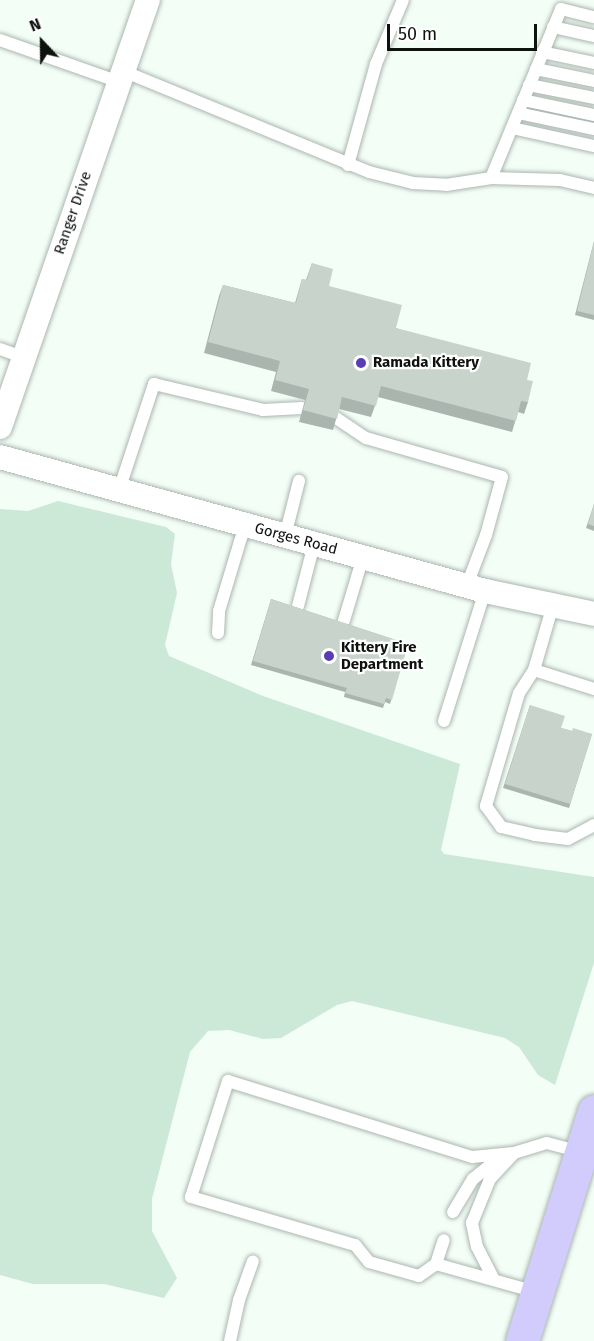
<!DOCTYPE html>
<html>
<head>
<meta charset="utf-8">
<style>
	body { margin:0 }
	#map { position:relative; width:594px; height:1341px; overflow:hidden; background:#f3fef7; font-family:"Fira Sans",sans-serif }
	div>[style] { position:absolute }
	[style*='--x'] { left:calc(var(--x)*1px); top:calc(var(--y)*1px); width:calc(var(--w)*1px); rotate:calc(var(--a)*1deg) }
	.green>* { inset:0; background:#cbe9d6 }
	.roads { filter:drop-shadow(0 0 2px #abb6af) drop-shadow(0 0 2px #abb6af) }
	.lane>* { height:12px; margin:-6px; padding:0 6px; transform-origin:6px; border-radius:6px; background:#fff }
	.street>* { height:24px; margin:-12px; padding:0 12px; transform-origin:12px; border-radius:12px; background:#fff }
	.primary>* { height:33px; margin:-16.5px; padding:0 16.5px; transform-origin:16.5px; border-radius:16.5px; background:#d1ccfb }
	.wall>* { inset:0; background:#abb5af }
	.building>* { inset:0; background:#c7d3cb }
	.dots>* { width:16px; height:16px; translate:-50% -50%; box-sizing:border-box; border:3px solid #fff; border-radius:50% }
	span { translate:-50% -50%; white-space:nowrap; text-align:center; line-height:1.15; -webkit-text-stroke:4.5px #fff; paint-order:stroke }
	.street-label { font-size:15px; color:#0e120f }
	.poi-label { font-size:15px; color:#0e120f; font-weight:700 }
	.left { translate:0 -50%; text-align:left }
	.north { position:absolute; left:12px; top:12px; width:60px; height:60px; -webkit-text-stroke:4px #fff; paint-order:stroke; rotate:338deg; font-size:16px; font-weight:700; line-height:24px; text-align:center; color:#0e120f }
	.north::after { content:''; display:block; margin:auto; width:21px; height:27px; background:#0e120f; clip-path:polygon(50% 0,100% 100%,50% 72%,0 100%) }
	.scale { position:absolute; left:387px; top:24px; width:150px; height:27px; box-sizing:border-box; border:3px solid #0e120f; border-top:0; padding-left:8px; font-size:18px; line-height:21px; white-space:nowrap; color:#0e120f; -webkit-text-stroke:4px #fff; paint-order:stroke }
</style>
</head>
<body>
<div id="map">
	<div class="green">
		<i style="clip-path:polygon(58px 501px,166px 527px,175px 534px,171px 564px,177px 593px,165px 645px,169px 656px,263px 696px,460px 764px,441px 850px,444px 854px,594px 877px,594px 963px,555px 1085px,538px 1075px,519px 1047px,505px 1038px,352px 1001px,337px 1005px,281px 1038px,263px 1039px,229px 1030px,208px 1031px,190px 1052px,152px 1199px,152px 1231px,177px 1278px,164px 1298px,104px 1284px,33px 1284px,0 1275px,0 509px,28px 511px)"></i>
	</div>
	<div class="roads">
		<div class="lane">
			<i style="--x:553;--y:27;--w:42;--a:12.4"></i>
			<i style="--x:0;--y:40;--w:126;--a:19.4"></i>
			<i style="--x:542;--y:52;--w:53;--a:11.9"></i>
			<i style="--x:536;--y:69;--w:59;--a:11.7"></i>
			<i style="--x:123;--y:71;--w:266;--a:22.3"></i>
			<i style="--x:369;--y:172;--w:45;--a:14"></i>
			<i style="--x:413;--y:183;--w:33;--a:3"></i>
			<i style="--x:446;--y:185;--w:46;--a:-8.8"></i>
			<i style="--x:491;--y:178;--w:69;--a:1.7"></i>
			<i style="--x:560;--y:180;--w:35;--a:13"></i>
			<i style="--x:529;--y:85;--w:66;--a:11.3"></i>
			<i style="--x:523;--y:100;--w:73;--a:11.9"></i>
			<i style="--x:518;--y:113;--w:78;--a:11.9"></i>
			<i style="--x:512;--y:128;--w:84;--a:12.4"></i>
			<i style="--x:348;--y:165;--w:105;--a:-74.5"></i>
			<i style="--x:376;--y:64;--w:69;--a:-67.1"></i>
			<i style="--x:491;--y:178;--w:183;--a:-67.5"></i>
			<i style="--x:561;--y:9;--w:34;--a:14"></i>
			<i style="--x:0;--y:349;--w:23;--a:20"></i>
			<i style="--x:336;--y:418;--w:36;--a:34"></i>
			<i style="--x:366;--y:438;--w:141;--a:16"></i>
			<i style="--x:502;--y:477;--w:60;--a:105.4"></i>
			<i style="--x:486;--y:535;--w:53;--a:110.8"></i>
			<i style="--x:119;--y:490;--w:112;--a:-71.7"></i>
			<i style="--x:154;--y:384;--w:112;--a:13.4"></i>
			<i style="--x:263;--y:410;--w:39;--a:-3"></i>
			<i style="--x:285;--y:536;--w:57;--a:-75.7"></i>
			<i style="--x:553;--y:605;--w:68;--a:106.3"></i>
			<i style="--x:534;--y:670;--w:27;--a:123"></i>
			<i style="--x:519;--y:693;--w:118;--a:106.3"></i>
			<i style="--x:486;--y:806;--w:26;--a:54"></i>
			<i style="--x:501;--y:827;--w:35;--a:13"></i>
			<i style="--x:535;--y:835;--w:33;--a:7"></i>
			<i style="--x:568;--y:839;--w:30;--a:-28"></i>
			<i style="--x:298;--y:606;--w:64;--a:-75.5"></i>
			<i style="--x:342;--y:627;--w:73;--a:-73.3"></i>
			<i style="--x:218;--y:633;--w:22;--a:-87"></i>
			<i style="--x:219;--y:611;--w:90;--a:-73.2"></i>
			<i style="--x:534;--y:670;--w:63;--a:17.6"></i>
			<i style="--x:444;--y:721;--w:136;--a:-72.5"></i>
			<i style="--x:453;--y:1212;--w:39;--a:-59"></i>
			<i style="--x:473;--y:1179;--w:35;--a:-39"></i>
			<i style="--x:436;--y:1264;--w:25;--a:-72"></i>
			<i style="--x:494;--y:1280;--w:37;--a:-117"></i>
			<i style="--x:477;--y:1247;--w:25;--a:-102"></i>
			<i style="--x:472;--y:1223;--w:48;--a:-67.8"></i>
			<i style="--x:490;--y:1179;--w:35;--a:-47"></i>
			<i style="--x:536;--y:1292;--w:104;--a:-164.4"></i>
			<i style="--x:436;--y:1264;--w:21;--a:145"></i>
			<i style="--x:419;--y:1276;--w:52;--a:-164.4"></i>
			<i style="--x:369;--y:1262;--w:22;--a:-129"></i>
			<i style="--x:355;--y:1245;--w:171;--a:-163.7"></i>
			<i style="--x:191;--y:1197;--w:122;--a:-72.3"></i>
			<i style="--x:228;--y:1081;--w:256;--a:17.3"></i>
			<i style="--x:472;--y:1157;--w:42;--a:-5.4"></i>
			<i style="--x:514;--y:1153;--w:34;--a:-17"></i>
			<i style="--x:547;--y:1143;--w:35;--a:15"></i>
			<i style="--x:230;--y:1341;--w:42;--a:-77.6"></i>
			<i style="--x:239;--y:1300;--w:41;--a:-70.3"></i>
		</div>
		<div class="street">
			<i style="--x:0;--y:427;--w:452;--a:-70.9"></i>
			<i style="--x:0;--y:457;--w:503;--a:15.44"></i>
			<i style="--x:485;--y:591;--w:111;--a:11.9"></i>
		</div>
		<div class="primary">
			<i style="--x:522;--y:1341;--w:241;--a:-72.6"></i>
		</div>
	</div>
	<div class="wall">
		<i style="clip-path:polygon(594px 241px,594px 320px,575px 315px)"></i>
		<i style="clip-path:polygon(312px 263px,329px 286px,396px 328px,527px 380px,528px 402px,524px 414px,518px 412px,512px 432px,378px 397px,371px 417px,339px 409px,333px 430px,299px 422px,305px 400px,271px 391px,276px 372px,204px 353px,219px 296px,223px 285px,295px 303px,302px 279px,306px 280px)"></i>
		<i style="clip-path:polygon(594px 504px,594px 531px,586px 528px)"></i>
		<i style="clip-path:polygon(271px 599px,408px 644px,390px 704px,385px 702px,383px 708px,344px 697px,345px 692px,251px 665px)"></i>
		<i style="clip-path:polygon(530px 705px,561px 728px,572px 731px,592px 734px,569px 808px,503px 788px)"></i>
	</div>
	<div class="building">
		<i style="clip-path:polygon(594px 242px,594px 315px,577px 311px)"></i>
		<i style="clip-path:polygon(312px 263px,333px 269px,329px 286px,402px 305px,396px 328px,531px 363px,527px 380px,533px 381px,528px 402px,521px 401px,516px 421px,381px 386px,376px 406px,342px 397px,337px 419px,303px 410px,309px 389px,275px 380px,280px 361px,208px 342px,223px 285px,296px 303px,302px 279px,307px 280px)"></i>
		<i style="clip-path:polygon(594px 504px,594px 526px,588px 524px)"></i>
		<i style="clip-path:polygon(271px 599px,408px 644px,392px 700px,386px 698px,384px 704px,345px 693px,347px 688px,253px 661px)"></i>
		<i style="clip-path:polygon(530px 705px,565px 716px,561px 728px,572px 731px,573px 728px,592px 734px,570px 804px,505px 784px)"></i>
	</div>
	<div class="dots">
		<i style="left:361px;top:363px;background:#5a3db5"></i>
		<i style="left:329px;top:656px;background:#5a3db5"></i>
	</div>
	<div class="street-label">
		<span style="left:73px;top:213px;rotate:-71deg">Ranger Drive</span>
		<span style="left:296px;top:539px;rotate:15deg">Gorges Road</span>
	</div>
	<div class="poi-label">
		<span class="left" style="left:373px;top:363px">Ramada Kittery</span>
		<span class="left" style="left:341px;top:656px">Kittery Fire<br>Department</span>
	</div>
	<div class="north">N</div>
	<div class="scale">50 m</div>
</div>
</body>
</html>
